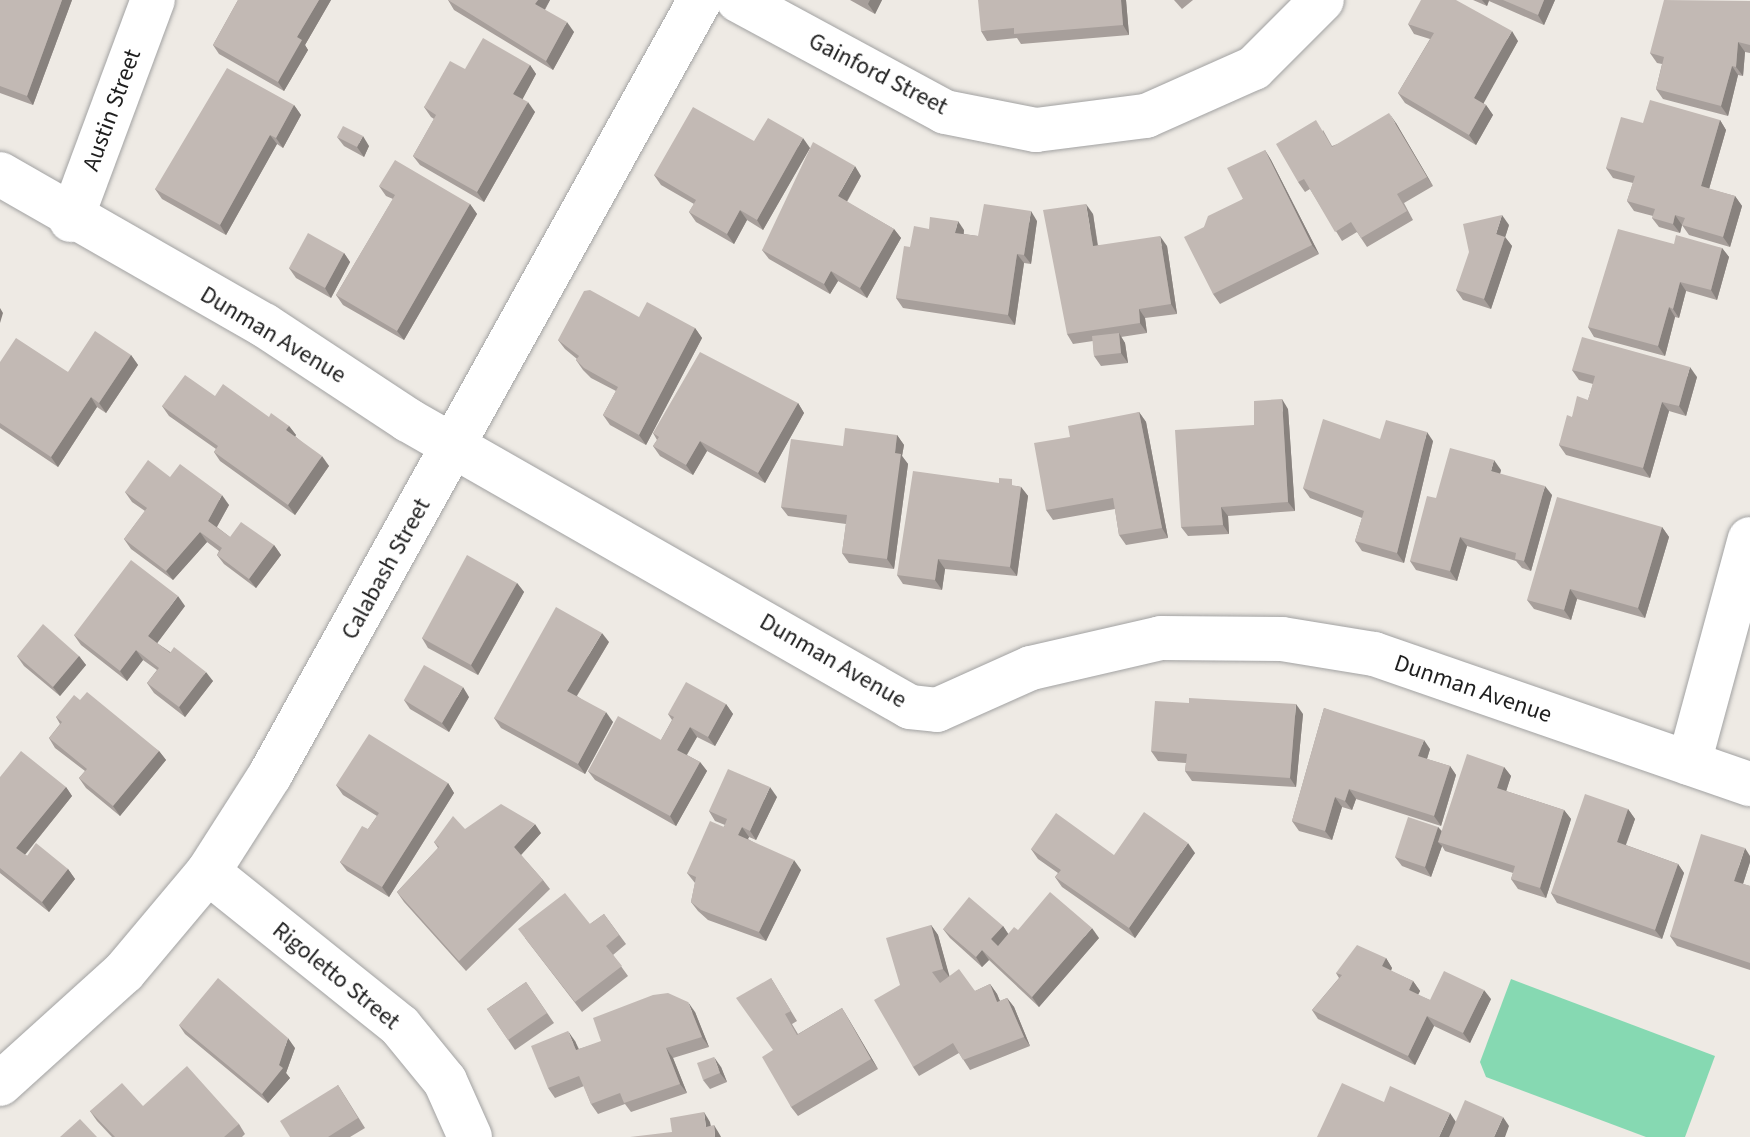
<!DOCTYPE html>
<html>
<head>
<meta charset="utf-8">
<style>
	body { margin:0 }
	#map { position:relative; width:1750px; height:1137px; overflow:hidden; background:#eeeae4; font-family:"Source Sans 3",sans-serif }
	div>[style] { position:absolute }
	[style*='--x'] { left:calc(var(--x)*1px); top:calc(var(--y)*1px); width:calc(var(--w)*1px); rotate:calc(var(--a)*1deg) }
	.pitch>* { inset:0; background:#86d9b2 }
	.roads { filter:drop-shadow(0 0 2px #a2a2a2) drop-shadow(0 0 2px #a2a2a2) }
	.minor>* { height:44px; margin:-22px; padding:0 22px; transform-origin:22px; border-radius:22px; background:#fff }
	.wall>* { inset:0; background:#a79f9b }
	.shaded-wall>* { inset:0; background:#88827e }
	.building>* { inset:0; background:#c2b9b4 }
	span { translate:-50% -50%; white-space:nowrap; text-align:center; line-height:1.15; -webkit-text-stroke:6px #fff; paint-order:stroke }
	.street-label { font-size:24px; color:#1e1e1e }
</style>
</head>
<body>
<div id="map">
	<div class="pitch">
		<i style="clip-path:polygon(1511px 979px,1715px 1056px,1685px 1137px,1646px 1137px,1486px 1077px,1480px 1062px)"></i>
	</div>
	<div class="roads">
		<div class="minor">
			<i style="--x:738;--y:0;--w:235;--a:28.4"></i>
			<i style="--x:945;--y:112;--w:93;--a:11.2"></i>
			<i style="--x:1036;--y:130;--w:111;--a:-7.3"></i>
			<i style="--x:1146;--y:116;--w:118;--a:-24"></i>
			<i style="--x:1254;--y:68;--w:96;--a:-45"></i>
			<i style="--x:0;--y:174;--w:304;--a:29.8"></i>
			<i style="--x:264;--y:325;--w:173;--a:33.4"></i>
			<i style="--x:408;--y:420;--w:578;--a:29.76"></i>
			<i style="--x:910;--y:707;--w:27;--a:6"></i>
			<i style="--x:937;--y:710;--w:103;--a:-24.1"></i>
			<i style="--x:1031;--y:668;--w:133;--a:-13"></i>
			<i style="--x:1161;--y:638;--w:121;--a:0.5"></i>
			<i style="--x:1282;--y:639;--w:93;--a:9.3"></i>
			<i style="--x:1374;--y:654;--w:398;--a:19.1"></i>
			<i style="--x:71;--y:220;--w:235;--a:-69.6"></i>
			<i style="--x:1689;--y:763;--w:232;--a:-74.8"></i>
			<i style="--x:208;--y:872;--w:246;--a:38.7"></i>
			<i style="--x:400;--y:1026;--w:71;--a:50.7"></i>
			<i style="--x:445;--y:1081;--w:61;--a:65.9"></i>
			<i style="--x:0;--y:1084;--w:167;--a:-42.1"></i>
			<i style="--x:124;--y:972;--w:131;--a:-50"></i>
			<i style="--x:208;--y:872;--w:115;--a:-57.4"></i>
			<i style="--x:270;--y:775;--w:886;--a:-60.98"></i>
		</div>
	</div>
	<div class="wall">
		<i style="clip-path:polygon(0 0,72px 0,33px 105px,0 93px)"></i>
		<i style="clip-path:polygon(238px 0,331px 0,305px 45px,308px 50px,284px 91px,219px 54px,213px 45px)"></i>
		<i style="clip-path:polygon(448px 0,550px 0,545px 10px,574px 32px,553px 70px,454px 10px)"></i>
		<i style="clip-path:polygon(850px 0,882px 0,875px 14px)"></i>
		<i style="clip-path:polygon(1126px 0,1129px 35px,1021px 44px,1017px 38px,987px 41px,981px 31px)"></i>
		<i style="clip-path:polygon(1174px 0,1193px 0,1182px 9px)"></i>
		<i style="clip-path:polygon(1473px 0,1555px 0,1544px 25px,1489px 1px,1487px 6px)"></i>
		<i style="clip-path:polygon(1750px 1px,1750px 53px,1745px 52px,1743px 76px,1738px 75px,1728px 116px,1663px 99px,1656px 89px,1662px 64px,1657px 63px,1650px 53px)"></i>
		<i style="clip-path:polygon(1408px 24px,1518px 41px,1483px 103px,1486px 105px,1493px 115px,1476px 145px,1405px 103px,1398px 93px,1430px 39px,1414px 34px)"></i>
		<i style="clip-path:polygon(530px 65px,536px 74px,522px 99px,535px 112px,484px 202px,420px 165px,413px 156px,434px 119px,431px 117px,424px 107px,465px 69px)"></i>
		<i style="clip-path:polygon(294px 105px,301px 115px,283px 148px,277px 144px,226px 235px,162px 199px,155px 189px)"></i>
		<i style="clip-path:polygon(1720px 120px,1726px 130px,1709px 189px,1735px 196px,1742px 206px,1730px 247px,1689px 235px,1682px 225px,1680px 233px,1659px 227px,1652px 218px,1653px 216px,1634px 211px,1627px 201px,1633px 183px,1613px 178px,1606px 168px,1643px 123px)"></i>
		<i style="clip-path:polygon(1396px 123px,1433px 186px,1404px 203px,1413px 220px,1367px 247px,1357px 232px,1342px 241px,1310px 189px,1305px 192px,1298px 182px,1323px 130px,1332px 146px)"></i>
		<i style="clip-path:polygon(337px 137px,369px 146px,364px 157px,344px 146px)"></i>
		<i style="clip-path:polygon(754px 141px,810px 148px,763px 230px,747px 220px,734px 244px,696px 222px,689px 212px,694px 204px,661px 185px,654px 175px)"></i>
		<i style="clip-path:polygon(1265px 150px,1271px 160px,1319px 254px,1220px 304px,1213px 294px,1204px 227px,1243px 199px)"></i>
		<i style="clip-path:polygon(861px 176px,847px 202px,894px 229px,901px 238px,867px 298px,838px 281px,830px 294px,769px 259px,762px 250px)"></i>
		<i style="clip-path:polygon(379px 186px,470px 204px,477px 214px,404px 340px,343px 305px,336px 295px,393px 199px,386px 196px)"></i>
		<i style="clip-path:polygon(1093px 214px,1098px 245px,1167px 246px,1177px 314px,1145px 318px,1147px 333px,1121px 337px,1125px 343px,1128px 363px,1101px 366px,1094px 356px,1093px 341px,1073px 344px,1067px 334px)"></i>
		<i style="clip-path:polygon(1037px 221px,1031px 264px,1024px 263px,1015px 325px,903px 308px,896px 298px,910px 247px,929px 229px,964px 230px,964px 234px,978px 236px)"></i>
		<i style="clip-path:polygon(1509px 225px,1505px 237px,1512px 246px,1491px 309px,1463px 300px,1456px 290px)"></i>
		<i style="clip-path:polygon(1674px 244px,1722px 248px,1729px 257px,1717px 300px,1686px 291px,1679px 318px,1675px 317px,1665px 356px,1594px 337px,1588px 327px)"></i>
		<i style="clip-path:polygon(344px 253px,350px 262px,331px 298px,296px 278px,289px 268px)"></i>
		<i style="clip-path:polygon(639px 317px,695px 328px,702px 338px,646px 445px,610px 425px,603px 415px,616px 391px,591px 378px,583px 370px,576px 360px,577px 359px,565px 349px,558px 340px)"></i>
		<i style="clip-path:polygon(131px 355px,138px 365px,106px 413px,97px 407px,58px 467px,0 428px,0 362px,68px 372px)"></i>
		<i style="clip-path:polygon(1572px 370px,1697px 377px,1686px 416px,1669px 411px,1650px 478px,1566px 455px,1559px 445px,1572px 417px,1588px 400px,1593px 384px,1579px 380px)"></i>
		<i style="clip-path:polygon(215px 396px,289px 426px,296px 435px,295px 436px,329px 466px,295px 515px,220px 461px,214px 452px,216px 449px,169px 416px,162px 406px)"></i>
		<i style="clip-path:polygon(798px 403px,804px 413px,765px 483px,707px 451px,693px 475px,660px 456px,653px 446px,657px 440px,653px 433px)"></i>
		<i style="clip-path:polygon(1288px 409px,1295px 511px,1228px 516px,1229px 534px,1188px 536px,1181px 527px,1254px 425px)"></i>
		<i style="clip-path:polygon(1139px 412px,1146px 422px,1168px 538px,1126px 545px,1119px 535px,1115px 509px,1053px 520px,1046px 510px,1070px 437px)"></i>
		<i style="clip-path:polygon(897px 435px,904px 445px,902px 456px,908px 464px,894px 569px,849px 563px,842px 553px,846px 524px,788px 516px,781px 507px,843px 446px)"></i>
		<i style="clip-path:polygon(1380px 439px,1433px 441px,1404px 563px,1362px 551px,1355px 541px,1362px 518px,1310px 498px,1303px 488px)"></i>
		<i style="clip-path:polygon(1501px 470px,1500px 474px,1552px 495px,1531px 571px,1522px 568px,1516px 561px,1467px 546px,1457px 581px,1416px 570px,1410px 561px)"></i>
		<i style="clip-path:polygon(170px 477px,229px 505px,217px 527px,230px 537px,274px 545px,281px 555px,256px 588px,224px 564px,217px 555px,219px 551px,207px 542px,173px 580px,131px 549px,124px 539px,145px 511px,132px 502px,125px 492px)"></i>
		<i style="clip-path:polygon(1017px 486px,1021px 487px,1028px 496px,1017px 576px,945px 569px,942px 590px,903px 584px,897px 575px)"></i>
		<i style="clip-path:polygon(1662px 527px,1669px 537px,1645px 618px,1577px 599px,1571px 620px,1534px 609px,1527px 600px)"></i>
		<i style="clip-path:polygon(517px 583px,524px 592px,478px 675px,428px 648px,422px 638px)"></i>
		<i style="clip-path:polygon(185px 606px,157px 643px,213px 681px,185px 717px,154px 693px,147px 683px,157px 670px,143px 660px,127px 681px,81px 645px,74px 635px)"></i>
		<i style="clip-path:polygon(609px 642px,577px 696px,613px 722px,585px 774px,501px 728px,494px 718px)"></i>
		<i style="clip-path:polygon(17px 656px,79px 656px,86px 665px,60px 696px,24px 666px)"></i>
		<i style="clip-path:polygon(469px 697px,449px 732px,410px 709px,404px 700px)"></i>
		<i style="clip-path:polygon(80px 700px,159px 751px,166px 760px,120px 816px,86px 788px,79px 778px,85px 771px,55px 748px,49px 738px,60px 724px,56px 717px)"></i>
		<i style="clip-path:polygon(726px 704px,733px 714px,715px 746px,697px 737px,687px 755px,700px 762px,707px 771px,676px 826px,595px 780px,588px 771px,661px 740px,672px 720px,668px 714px)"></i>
		<i style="clip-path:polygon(1324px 708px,1430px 749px,1427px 759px,1450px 766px,1456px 775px,1441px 826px,1356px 799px,1352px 810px,1342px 807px,1332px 840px,1299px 831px,1292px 821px)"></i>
		<i style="clip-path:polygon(1303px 714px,1296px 787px,1192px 781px,1185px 771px,1186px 763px,1158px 761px,1151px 751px)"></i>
		<i style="clip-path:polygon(1504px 767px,1511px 776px,1506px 791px,1564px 810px,1571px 819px,1546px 898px,1518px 889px,1511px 879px,1513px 873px,1445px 851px,1442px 846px,1431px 877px,1402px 866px,1395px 857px,1438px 827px,1442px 831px)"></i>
		<i style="clip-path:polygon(0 777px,66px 787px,72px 796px,25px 855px,68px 869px,75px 879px,49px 912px,0 873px)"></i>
		<i style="clip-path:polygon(448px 783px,454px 793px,389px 897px,347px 871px,340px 862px,368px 829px,377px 816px,343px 795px,336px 785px)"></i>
		<i style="clip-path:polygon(777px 797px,756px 840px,749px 837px,748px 839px,801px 870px,766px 941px,708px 920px,698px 911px,691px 902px,695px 883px,687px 873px,725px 825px,715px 821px,709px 811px)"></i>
		<i style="clip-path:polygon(1628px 809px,1635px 819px,1626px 845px,1678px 864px,1684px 873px,1662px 939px,1557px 903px,1551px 893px)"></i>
		<i style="clip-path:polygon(465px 829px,541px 833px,521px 855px,543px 880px,550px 889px,466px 971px,404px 902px,397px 892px,438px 848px,434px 842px)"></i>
		<i style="clip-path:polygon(1031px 849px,1114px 855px,1195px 853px,1135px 938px,1062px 887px,1055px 877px,1058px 873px,1038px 859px)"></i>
		<i style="clip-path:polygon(1750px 856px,1750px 862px,1743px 884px,1750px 886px,1750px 970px,1677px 946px,1670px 936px)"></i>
		<i style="clip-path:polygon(604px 914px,626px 944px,613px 955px,628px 976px,582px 1012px,525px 938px,590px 924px)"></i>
		<i style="clip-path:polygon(931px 925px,938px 935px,949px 976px,975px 991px,990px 984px,997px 994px,1000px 1001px,1007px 998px,1014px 1007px,1030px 1046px,970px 1070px,959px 1053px,919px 1076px,913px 1067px,900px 985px)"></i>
		<i style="clip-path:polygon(1003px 926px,1008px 934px,1018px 930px,1099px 938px,1039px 1007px,989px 960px,982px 967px,950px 938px,943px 929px)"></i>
		<i style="clip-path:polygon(1386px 958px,1392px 968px,1391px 971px,1413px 981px,1420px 991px,1418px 995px,1430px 1000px,1491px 999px,1470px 1043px,1434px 1026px,1415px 1065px,1318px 1019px,1312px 1010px,1339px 978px,1336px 973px)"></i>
		<i style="clip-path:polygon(771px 978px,797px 1021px,792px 1024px,798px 1034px,842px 1008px,878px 1069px,798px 1116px,791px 1107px,773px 1050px)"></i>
		<i style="clip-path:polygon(526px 982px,554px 1023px,515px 1050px,487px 1009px)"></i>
		<i style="clip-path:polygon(695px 1012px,709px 1047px,673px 1058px,687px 1093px,631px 1112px,625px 1104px,598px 1114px,591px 1104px,584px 1086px,555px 1098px,548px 1088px,575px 1041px,579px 1049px)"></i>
		<i style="clip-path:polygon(179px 1025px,295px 1048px,286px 1073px,290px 1078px,268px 1103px,185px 1034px)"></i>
		<i style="clip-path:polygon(721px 1067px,727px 1082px,710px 1089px,703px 1080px)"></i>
		<i style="clip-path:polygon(338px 1085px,365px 1128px,350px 1137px,290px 1137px)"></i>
		<i style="clip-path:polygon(143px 1106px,239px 1124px,245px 1134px,242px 1137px,112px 1137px,97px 1121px,90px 1111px)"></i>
	</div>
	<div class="shaded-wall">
		<i style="clip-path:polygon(62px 0,72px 0,33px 105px,27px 96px)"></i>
		<i style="clip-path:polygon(319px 0,331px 0,305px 45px,308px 50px,284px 91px,278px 82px,297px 37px)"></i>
		<i style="clip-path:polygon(538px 0,550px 0,542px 14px,535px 4px)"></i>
		<i style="clip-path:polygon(870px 0,882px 0,875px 14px,868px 4px)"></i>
		<i style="clip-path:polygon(1121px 0,1126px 0,1129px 35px,1123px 25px)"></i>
		<i style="clip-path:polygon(1482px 0,1489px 0,1487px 6px)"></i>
		<i style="clip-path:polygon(1544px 0,1555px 0,1544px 25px,1538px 15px)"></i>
		<i style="clip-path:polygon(567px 22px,574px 32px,553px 70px,546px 61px)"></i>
		<i style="clip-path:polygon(1512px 31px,1518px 41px,1481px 108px,1474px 98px)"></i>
		<i style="clip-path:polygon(1738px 42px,1745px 52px,1743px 76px,1736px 67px)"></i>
		<i style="clip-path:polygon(530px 65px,536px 74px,520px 104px,513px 94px)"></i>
		<i style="clip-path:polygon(1732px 66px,1738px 75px,1728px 116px,1721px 106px)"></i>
		<i style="clip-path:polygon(528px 102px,535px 112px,484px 202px,477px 192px)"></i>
		<i style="clip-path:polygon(294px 105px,301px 115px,283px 148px,276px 138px)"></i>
		<i style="clip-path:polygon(1486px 105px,1493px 115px,1476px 145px,1469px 135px)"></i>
		<i style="clip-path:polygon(1389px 113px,1396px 123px,1433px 186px,1427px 177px)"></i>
		<i style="clip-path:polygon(1720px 120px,1726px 130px,1707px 196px,1701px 186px)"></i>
		<i style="clip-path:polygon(270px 135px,277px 144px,226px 235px,220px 225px)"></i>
		<i style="clip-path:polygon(363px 136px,369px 146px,364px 157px,357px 147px)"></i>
		<i style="clip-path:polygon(803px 138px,810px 148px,763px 230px,757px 220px)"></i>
		<i style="clip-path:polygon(1265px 150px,1271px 160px,1319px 254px,1312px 245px)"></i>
		<i style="clip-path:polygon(855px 166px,861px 176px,844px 206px,838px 196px)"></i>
		<i style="clip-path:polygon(1735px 196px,1742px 206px,1730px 247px,1723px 237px)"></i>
		<i style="clip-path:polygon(470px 204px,477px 214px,404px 340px,397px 331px)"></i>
		<i style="clip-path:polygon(1086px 204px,1093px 214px,1099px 256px,1093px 246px)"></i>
		<i style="clip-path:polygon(740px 210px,747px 220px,734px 244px,727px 234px)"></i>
		<i style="clip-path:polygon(1031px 211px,1037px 221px,1031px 264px,1024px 255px)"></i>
		<i style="clip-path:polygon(1502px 215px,1509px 225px,1503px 244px,1496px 234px)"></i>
		<i style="clip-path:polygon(1675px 215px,1682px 225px,1680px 233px,1673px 224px)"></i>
		<i style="clip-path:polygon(958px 221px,964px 230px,962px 242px,955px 233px)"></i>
		<i style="clip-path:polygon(894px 229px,901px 238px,867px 298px,860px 288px)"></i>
		<i style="clip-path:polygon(1160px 236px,1167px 246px,1177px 314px,1171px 304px)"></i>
		<i style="clip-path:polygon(1505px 237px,1512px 246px,1491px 309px,1484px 299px)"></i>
		<i style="clip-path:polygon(1722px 248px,1729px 257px,1717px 300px,1711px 290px)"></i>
		<i style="clip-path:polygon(344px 253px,350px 262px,331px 298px,325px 288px)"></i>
		<i style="clip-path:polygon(1017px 254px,1024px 263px,1015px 325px,1008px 315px)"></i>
		<i style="clip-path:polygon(831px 271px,838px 281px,830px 294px,824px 284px)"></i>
		<i style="clip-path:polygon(1680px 282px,1686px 291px,1679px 318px,1673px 309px)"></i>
		<i style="clip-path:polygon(1669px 307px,1675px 317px,1665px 356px,1658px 346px)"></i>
		<i style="clip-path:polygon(0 308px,3px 313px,0 323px)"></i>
		<i style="clip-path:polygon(1139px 309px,1145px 318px,1147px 333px,1140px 323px)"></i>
		<i style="clip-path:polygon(695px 328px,702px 338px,646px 445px,639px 435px)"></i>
		<i style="clip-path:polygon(1119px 333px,1125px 343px,1128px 363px,1121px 353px)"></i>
		<i style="clip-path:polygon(131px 355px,138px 365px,106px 413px,99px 403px)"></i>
		<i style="clip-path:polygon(1690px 367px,1697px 377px,1686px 416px,1679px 406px)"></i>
		<i style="clip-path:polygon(91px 397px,97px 407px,58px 467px,51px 457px)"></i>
		<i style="clip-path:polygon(1282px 399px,1288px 409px,1295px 511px,1288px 502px)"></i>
		<i style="clip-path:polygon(1662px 402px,1669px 411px,1650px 478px,1643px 468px)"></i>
		<i style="clip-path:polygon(798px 403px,804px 413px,765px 483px,758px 473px)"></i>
		<i style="clip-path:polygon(1139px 412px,1146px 422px,1168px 538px,1162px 528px)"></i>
		<i style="clip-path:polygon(289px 426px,296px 435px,293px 440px,286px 430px)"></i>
		<i style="clip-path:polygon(1427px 432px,1433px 441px,1404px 563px,1397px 553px)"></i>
		<i style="clip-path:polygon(897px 435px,904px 445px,902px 456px,908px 464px,894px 569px,887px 559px,895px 453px)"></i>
		<i style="clip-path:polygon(700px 441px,707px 451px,693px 475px,686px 465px)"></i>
		<i style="clip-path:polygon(322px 456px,329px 466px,295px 515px,288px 505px)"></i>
		<i style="clip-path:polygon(1494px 460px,1501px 470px,1498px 481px,1491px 471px)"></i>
		<i style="clip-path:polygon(1545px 486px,1552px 495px,1531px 571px,1524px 561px)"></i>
		<i style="clip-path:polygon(1021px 487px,1028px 496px,1017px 576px,1010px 567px)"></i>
		<i style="clip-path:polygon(222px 495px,229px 505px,215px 530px,208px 521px)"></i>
		<i style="clip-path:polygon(1221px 507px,1228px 516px,1229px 534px,1223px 525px)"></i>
		<i style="clip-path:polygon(1662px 527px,1669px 537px,1645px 618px,1638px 608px)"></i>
		<i style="clip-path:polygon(200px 532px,207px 542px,173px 580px,166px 571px)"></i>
		<i style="clip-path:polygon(1460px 537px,1467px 546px,1457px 581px,1450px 571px)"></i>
		<i style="clip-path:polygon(274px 545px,281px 555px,256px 588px,249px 579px)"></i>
		<i style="clip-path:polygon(938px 559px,945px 569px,942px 590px,935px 580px)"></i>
		<i style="clip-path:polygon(517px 583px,524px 592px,478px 675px,471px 665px)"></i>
		<i style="clip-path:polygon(1570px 589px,1577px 599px,1571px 620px,1564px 610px)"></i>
		<i style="clip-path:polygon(178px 596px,185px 606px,155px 646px,148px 636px)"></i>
		<i style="clip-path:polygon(602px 633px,609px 642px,574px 700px,567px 691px)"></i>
		<i style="clip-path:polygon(136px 650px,143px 660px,127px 681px,120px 671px)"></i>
		<i style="clip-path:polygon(79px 656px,86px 665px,60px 696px,53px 687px)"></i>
		<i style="clip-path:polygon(206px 672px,213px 681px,185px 717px,179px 707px)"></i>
		<i style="clip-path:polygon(463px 687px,469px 697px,449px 732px,442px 723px)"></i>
		<i style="clip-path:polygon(726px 704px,733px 714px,715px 746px,708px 737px)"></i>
		<i style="clip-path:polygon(1296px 704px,1303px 714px,1296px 787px,1290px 778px)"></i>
		<i style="clip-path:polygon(606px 712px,613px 722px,585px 774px,578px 764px)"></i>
		<i style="clip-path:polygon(690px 727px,697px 737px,684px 759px,677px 750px)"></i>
		<i style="clip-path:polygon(1424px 740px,1430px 749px,1425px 765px,1418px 756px)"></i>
		<i style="clip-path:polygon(159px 751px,166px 760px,120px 816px,113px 806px)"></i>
		<i style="clip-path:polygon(700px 762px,707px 771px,676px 826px,670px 816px)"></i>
		<i style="clip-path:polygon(1450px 766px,1456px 775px,1441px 826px,1434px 816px)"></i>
		<i style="clip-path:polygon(1504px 767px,1511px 776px,1504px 798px,1497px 788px)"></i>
		<i style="clip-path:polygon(448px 783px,454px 793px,389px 897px,382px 887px)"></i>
		<i style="clip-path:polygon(66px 787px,72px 796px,23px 857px,16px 848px)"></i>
		<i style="clip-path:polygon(770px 787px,777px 797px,756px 840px,750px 831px)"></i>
		<i style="clip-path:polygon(1349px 789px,1356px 799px,1352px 810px,1345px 801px)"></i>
		<i style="clip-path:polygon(1335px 797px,1342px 807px,1332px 840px,1325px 831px)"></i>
		<i style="clip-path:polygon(1628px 809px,1635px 819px,1623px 852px,1617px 842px)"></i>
		<i style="clip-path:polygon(1564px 810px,1571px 819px,1546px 898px,1540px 888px)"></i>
		<i style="clip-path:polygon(535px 824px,541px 833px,520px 856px,514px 847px)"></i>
		<i style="clip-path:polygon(742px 827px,749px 837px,745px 844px,738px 835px)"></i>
		<i style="clip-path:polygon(1438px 827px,1445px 836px,1438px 842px,1442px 846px,1431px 877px,1425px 867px)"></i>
		<i style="clip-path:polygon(1188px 843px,1195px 853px,1135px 938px,1129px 928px)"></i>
		<i style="clip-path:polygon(1745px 848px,1750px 856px,1750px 862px,1741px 890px,1734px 881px)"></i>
		<i style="clip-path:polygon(794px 860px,801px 870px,766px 941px,759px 932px)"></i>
		<i style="clip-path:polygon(1678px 864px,1684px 873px,1662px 939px,1655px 930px)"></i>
		<i style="clip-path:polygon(68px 869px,75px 879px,49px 912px,42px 902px)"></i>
		<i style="clip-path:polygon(931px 925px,938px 935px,950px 978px,943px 969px)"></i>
		<i style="clip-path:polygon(1003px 926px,1009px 935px,998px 949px,991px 939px)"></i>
		<i style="clip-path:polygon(1092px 928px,1099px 938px,1039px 1007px,1032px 997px)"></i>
		<i style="clip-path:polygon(982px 950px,989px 960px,982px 967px,976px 957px)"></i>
		<i style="clip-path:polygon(1386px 958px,1392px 968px,1388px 976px,1382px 966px)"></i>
		<i style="clip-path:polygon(1413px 981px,1420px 991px,1415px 1000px,1409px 990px)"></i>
		<i style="clip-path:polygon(990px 984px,997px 994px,1004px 1011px,997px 1002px)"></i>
		<i style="clip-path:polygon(1484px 990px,1491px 999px,1470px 1043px,1463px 1033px)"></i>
		<i style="clip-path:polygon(1007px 998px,1014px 1007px,1030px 1046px,1024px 1037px)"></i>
		<i style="clip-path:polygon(688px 1002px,695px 1012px,709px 1047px,702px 1037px)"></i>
		<i style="clip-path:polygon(842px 1008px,848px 1018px,878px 1069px,871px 1059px)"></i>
		<i style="clip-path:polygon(1427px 1016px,1434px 1026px,1415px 1065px,1408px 1056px)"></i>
		<i style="clip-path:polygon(568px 1031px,575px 1041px,583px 1060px,576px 1050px)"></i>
		<i style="clip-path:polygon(288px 1038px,295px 1048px,286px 1073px,290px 1078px,268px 1103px,262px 1094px,279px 1065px)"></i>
		<i style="clip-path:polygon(666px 1048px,673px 1058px,687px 1093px,680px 1084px)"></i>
		<i style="clip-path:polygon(714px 1057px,721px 1067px,727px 1082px,720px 1073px)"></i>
		<i style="clip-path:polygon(704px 1112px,710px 1122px,713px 1136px,706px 1127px)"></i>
		<i style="clip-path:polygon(1450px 1113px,1456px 1122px,1450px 1137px,1439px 1137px)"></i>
		<i style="clip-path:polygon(1503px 1117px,1509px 1126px,1505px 1137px,1494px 1137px)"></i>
		<i style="clip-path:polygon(714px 1125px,720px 1135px,721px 1137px,715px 1137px)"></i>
	</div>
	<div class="building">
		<i style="clip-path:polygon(0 0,62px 0,27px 96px,0 86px)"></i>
		<i style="clip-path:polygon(238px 0,319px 0,297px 37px,302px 40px,278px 82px,213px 45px)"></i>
		<i style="clip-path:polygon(448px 0,538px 0,535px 4px,567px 22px,546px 61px)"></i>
		<i style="clip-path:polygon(978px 0,1121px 0,1123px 25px,1014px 34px,1014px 28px,981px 31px)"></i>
		<i style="clip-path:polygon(1421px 0,1456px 0,1512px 31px,1474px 98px,1486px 105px,1469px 135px,1398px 93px,1434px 33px,1408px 24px)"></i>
		<i style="clip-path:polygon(1503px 0,1544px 0,1538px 15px)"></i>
		<i style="clip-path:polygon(1664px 0,1750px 1px,1750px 45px,1738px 42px,1736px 67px,1732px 66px,1721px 106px,1656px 89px,1664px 57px,1650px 53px)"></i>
		<i style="clip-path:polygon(483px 38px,530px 65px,513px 94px,528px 102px,477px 192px,413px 156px,436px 115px,424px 107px,450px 61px,465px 69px)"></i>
		<i style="clip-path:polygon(227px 68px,294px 105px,276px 138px,270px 135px,220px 225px,155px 189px)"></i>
		<i style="clip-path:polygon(1650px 100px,1720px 120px,1701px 186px,1735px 196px,1723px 237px,1682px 225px,1685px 218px,1675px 215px,1673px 224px,1652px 218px,1655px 209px,1627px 201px,1635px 176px,1606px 168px,1621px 117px,1643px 123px)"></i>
		<i style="clip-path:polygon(693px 107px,754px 141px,768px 118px,803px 138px,757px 220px,740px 210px,727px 234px,689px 212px,696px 200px,654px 175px)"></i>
		<i style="clip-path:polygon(1389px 113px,1427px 177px,1397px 194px,1407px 211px,1361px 238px,1351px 222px,1335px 232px,1304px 179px,1298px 182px,1276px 144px,1316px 120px,1332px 147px)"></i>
		<i style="clip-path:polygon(343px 126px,363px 136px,357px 147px,337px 137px)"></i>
		<i style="clip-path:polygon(813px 142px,855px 166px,838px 196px,894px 229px,860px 288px,831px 271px,824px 284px,762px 250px)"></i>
		<i style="clip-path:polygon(1265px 150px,1312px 245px,1213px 294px,1184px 237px,1204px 227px,1208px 216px,1243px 199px,1227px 168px)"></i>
		<i style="clip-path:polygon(395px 160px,470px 204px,397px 331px,336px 295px,395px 195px,379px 186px)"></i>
		<i style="clip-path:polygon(984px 204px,1031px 211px,1024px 255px,1017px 254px,1008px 315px,896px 298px,904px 246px,910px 247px,914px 226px,929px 229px,930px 217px,958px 221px,955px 233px,978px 236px)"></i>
		<i style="clip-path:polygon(1086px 204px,1093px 246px,1160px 236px,1171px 304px,1139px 309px,1140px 323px,1067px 334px,1043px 210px)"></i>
		<i style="clip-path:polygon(1502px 215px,1496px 234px,1505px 237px,1484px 299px,1456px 290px,1469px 252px,1463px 224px)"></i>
		<i style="clip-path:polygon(1618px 229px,1674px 244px,1676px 235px,1722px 248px,1711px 290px,1680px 282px,1673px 309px,1669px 307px,1658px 346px,1588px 327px)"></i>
		<i style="clip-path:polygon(308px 233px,344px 253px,325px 288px,289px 268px)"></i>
		<i style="clip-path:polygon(590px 290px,639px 317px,647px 302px,695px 328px,639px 435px,603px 415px,618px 387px,584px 368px,576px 360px,579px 356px,558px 340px,584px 291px)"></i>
		<i style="clip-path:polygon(95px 331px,131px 355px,99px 403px,91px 397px,51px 457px,0 423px,0 362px,16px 338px,68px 372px)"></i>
		<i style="clip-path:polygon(1119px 333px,1121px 353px,1094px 356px,1092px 336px)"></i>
		<i style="clip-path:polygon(1582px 337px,1690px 367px,1679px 406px,1662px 402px,1643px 468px,1559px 445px,1567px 415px,1572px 417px,1577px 396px,1588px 400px,1595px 376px,1572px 370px)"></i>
		<i style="clip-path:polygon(700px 352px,798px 403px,758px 473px,700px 441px,686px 465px,653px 446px,659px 437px,653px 433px)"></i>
		<i style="clip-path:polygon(185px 375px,215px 396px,223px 384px,269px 417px,271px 413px,289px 426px,286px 430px,322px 456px,288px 505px,214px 452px,218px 446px,162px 406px)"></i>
		<i style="clip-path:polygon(1282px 399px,1288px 502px,1221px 507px,1223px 525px,1181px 527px,1175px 430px,1254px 425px,1254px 401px)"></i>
		<i style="clip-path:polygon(1139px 412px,1162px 528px,1119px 535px,1113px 498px,1046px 510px,1034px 443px,1070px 437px,1068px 426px)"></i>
		<i style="clip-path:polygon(1323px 419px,1380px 439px,1386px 420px,1427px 432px,1397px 553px,1355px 541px,1364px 511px,1303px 488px)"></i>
		<i style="clip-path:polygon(845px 428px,897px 435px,895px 453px,901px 454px,887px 559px,842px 553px,847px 515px,781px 507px,791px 439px,843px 446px)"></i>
		<i style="clip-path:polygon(1450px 448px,1494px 460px,1491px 471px,1545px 486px,1524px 561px,1515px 559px,1516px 553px,1460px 537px,1450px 571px,1410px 561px,1427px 496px,1436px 498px)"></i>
		<i style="clip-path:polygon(148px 460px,170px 477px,180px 464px,222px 495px,208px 521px,230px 537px,241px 522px,274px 545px,249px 579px,217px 555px,222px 548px,200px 532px,166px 571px,124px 539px,147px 508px,125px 492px)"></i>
		<i style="clip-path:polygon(913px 471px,999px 483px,999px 478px,1012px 479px,1012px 485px,1021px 487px,1010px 567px,938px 559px,935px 580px,897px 575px)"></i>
		<i style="clip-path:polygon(1557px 497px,1662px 527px,1638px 608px,1570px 589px,1564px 610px,1527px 600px)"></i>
		<i style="clip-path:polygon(467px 555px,517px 583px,471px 665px,422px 638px)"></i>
		<i style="clip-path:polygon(131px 560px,178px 596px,148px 636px,170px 653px,174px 647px,206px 672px,179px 707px,147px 683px,159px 668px,136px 650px,120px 671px,74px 635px)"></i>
		<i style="clip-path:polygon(556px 607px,602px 633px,567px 691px,606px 712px,578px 764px,494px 718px)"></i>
		<i style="clip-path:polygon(43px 624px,79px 656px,53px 687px,17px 656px)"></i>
		<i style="clip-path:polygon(424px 665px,463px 687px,442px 723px,404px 700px)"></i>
		<i style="clip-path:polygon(686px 682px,726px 704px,708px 737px,690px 727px,677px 750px,700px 762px,670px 816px,588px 771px,618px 716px,661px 740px,674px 717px,668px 714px)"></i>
		<i style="clip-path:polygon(87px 692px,159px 751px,113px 806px,79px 778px,87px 769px,49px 738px,62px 722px,56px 717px,74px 695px,80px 700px)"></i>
		<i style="clip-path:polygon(1189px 698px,1296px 704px,1290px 778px,1185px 771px,1187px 754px,1151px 751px,1155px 701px,1189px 703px)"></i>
		<i style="clip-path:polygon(1324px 708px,1424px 740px,1418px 756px,1450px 766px,1434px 816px,1349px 789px,1345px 801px,1335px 797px,1325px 831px,1292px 821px)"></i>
		<i style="clip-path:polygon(369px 734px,448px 783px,382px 887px,340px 862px,362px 826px,368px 829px,379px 813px,336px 785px)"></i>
		<i style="clip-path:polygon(21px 751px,66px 787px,16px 848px,27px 856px,36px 843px,68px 869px,42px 902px,0 868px,0 777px)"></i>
		<i style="clip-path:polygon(1467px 754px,1504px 767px,1497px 788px,1564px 810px,1540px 888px,1511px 879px,1515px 866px,1438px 842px)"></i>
		<i style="clip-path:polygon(728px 769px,770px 787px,750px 831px,742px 827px,738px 835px,794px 860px,759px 932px,701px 910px,691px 902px,696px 877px,687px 873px,710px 821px,724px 827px,727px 819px,709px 811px)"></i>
		<i style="clip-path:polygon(1585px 794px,1628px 809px,1617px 842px,1678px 864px,1655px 930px,1551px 893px)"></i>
		<i style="clip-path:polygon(501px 804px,535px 824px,514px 847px,543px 880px,459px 961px,397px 892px,439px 847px,434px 842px,453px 816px,465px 829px)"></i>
		<i style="clip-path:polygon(1144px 812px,1188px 843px,1129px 928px,1055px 877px,1061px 870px,1031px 849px,1056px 813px,1114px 855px)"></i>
		<i style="clip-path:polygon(1408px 817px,1438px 827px,1425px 867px,1395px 857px)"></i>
		<i style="clip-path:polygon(1701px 834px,1745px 848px,1734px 881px,1750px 886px,1750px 963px,1670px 936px)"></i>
		<i style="clip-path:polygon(1050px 892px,1092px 928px,1032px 997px,982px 950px,976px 957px,943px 929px,969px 897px,1003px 926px,991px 939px,998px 946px,1014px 927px,1018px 930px)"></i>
		<i style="clip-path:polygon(565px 893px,590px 924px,604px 914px,619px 935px,606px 946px,622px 966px,575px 1002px,518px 929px)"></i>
		<i style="clip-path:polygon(931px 925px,943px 969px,932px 972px,940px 983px,959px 969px,975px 991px,990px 984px,997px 1002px,1007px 998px,1024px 1037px,963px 1060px,953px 1043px,913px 1067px,874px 1000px,900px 985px,886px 938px)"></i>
		<i style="clip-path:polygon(1357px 945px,1386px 958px,1382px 966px,1413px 981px,1409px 990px,1430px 1000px,1444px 971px,1484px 990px,1463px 1033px,1427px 1016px,1408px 1056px,1312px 1010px,1342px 975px,1336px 973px)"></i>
		<i style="clip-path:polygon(218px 978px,288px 1038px,279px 1065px,283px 1068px,262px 1094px,179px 1025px)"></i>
		<i style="clip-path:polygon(771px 978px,791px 1011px,785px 1014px,797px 1035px,842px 1008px,871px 1059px,791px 1107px,762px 1057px,773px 1050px,736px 998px)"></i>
		<i style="clip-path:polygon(526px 982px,547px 1013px,508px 1040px,487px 1009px)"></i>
		<i style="clip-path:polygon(668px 993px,688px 1002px,702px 1037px,666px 1048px,680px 1084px,624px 1103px,620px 1093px,591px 1104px,579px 1076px,548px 1088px,531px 1046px,568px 1031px,576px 1050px,601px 1041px,593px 1018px,653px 995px)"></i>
		<i style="clip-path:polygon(714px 1057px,720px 1073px,703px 1080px,697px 1063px)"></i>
		<i style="clip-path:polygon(187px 1066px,239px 1124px,224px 1137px,115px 1137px,90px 1111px,122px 1083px,143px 1106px)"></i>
		<i style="clip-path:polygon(1342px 1083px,1384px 1102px,1390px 1086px,1450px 1113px,1439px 1137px,1317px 1137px)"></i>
		<i style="clip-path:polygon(338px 1085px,358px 1118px,328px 1137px,290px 1137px,280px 1121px)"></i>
		<i style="clip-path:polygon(1465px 1100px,1503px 1117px,1494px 1137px,1449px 1137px)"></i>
		<i style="clip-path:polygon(704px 1112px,706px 1127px,714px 1125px,715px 1137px,630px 1137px,672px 1132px,670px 1118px)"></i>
		<i style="clip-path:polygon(80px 1119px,97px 1137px,60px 1137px)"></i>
	</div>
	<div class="street-label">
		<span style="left:878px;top:74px;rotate:27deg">Gainford Street</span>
		<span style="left:112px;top:110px;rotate:-70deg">Austin Street</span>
		<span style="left:273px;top:335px;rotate:31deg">Dunman Avenue</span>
		<span style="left:386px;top:569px;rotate:-61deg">Calabash Street</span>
		<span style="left:833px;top:661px;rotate:30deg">Dunman Avenue</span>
		<span style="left:1473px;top:689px;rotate:19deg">Dunman Avenue</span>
		<span style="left:336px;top:976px;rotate:39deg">Rigoletto Street</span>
	</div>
</div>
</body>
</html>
